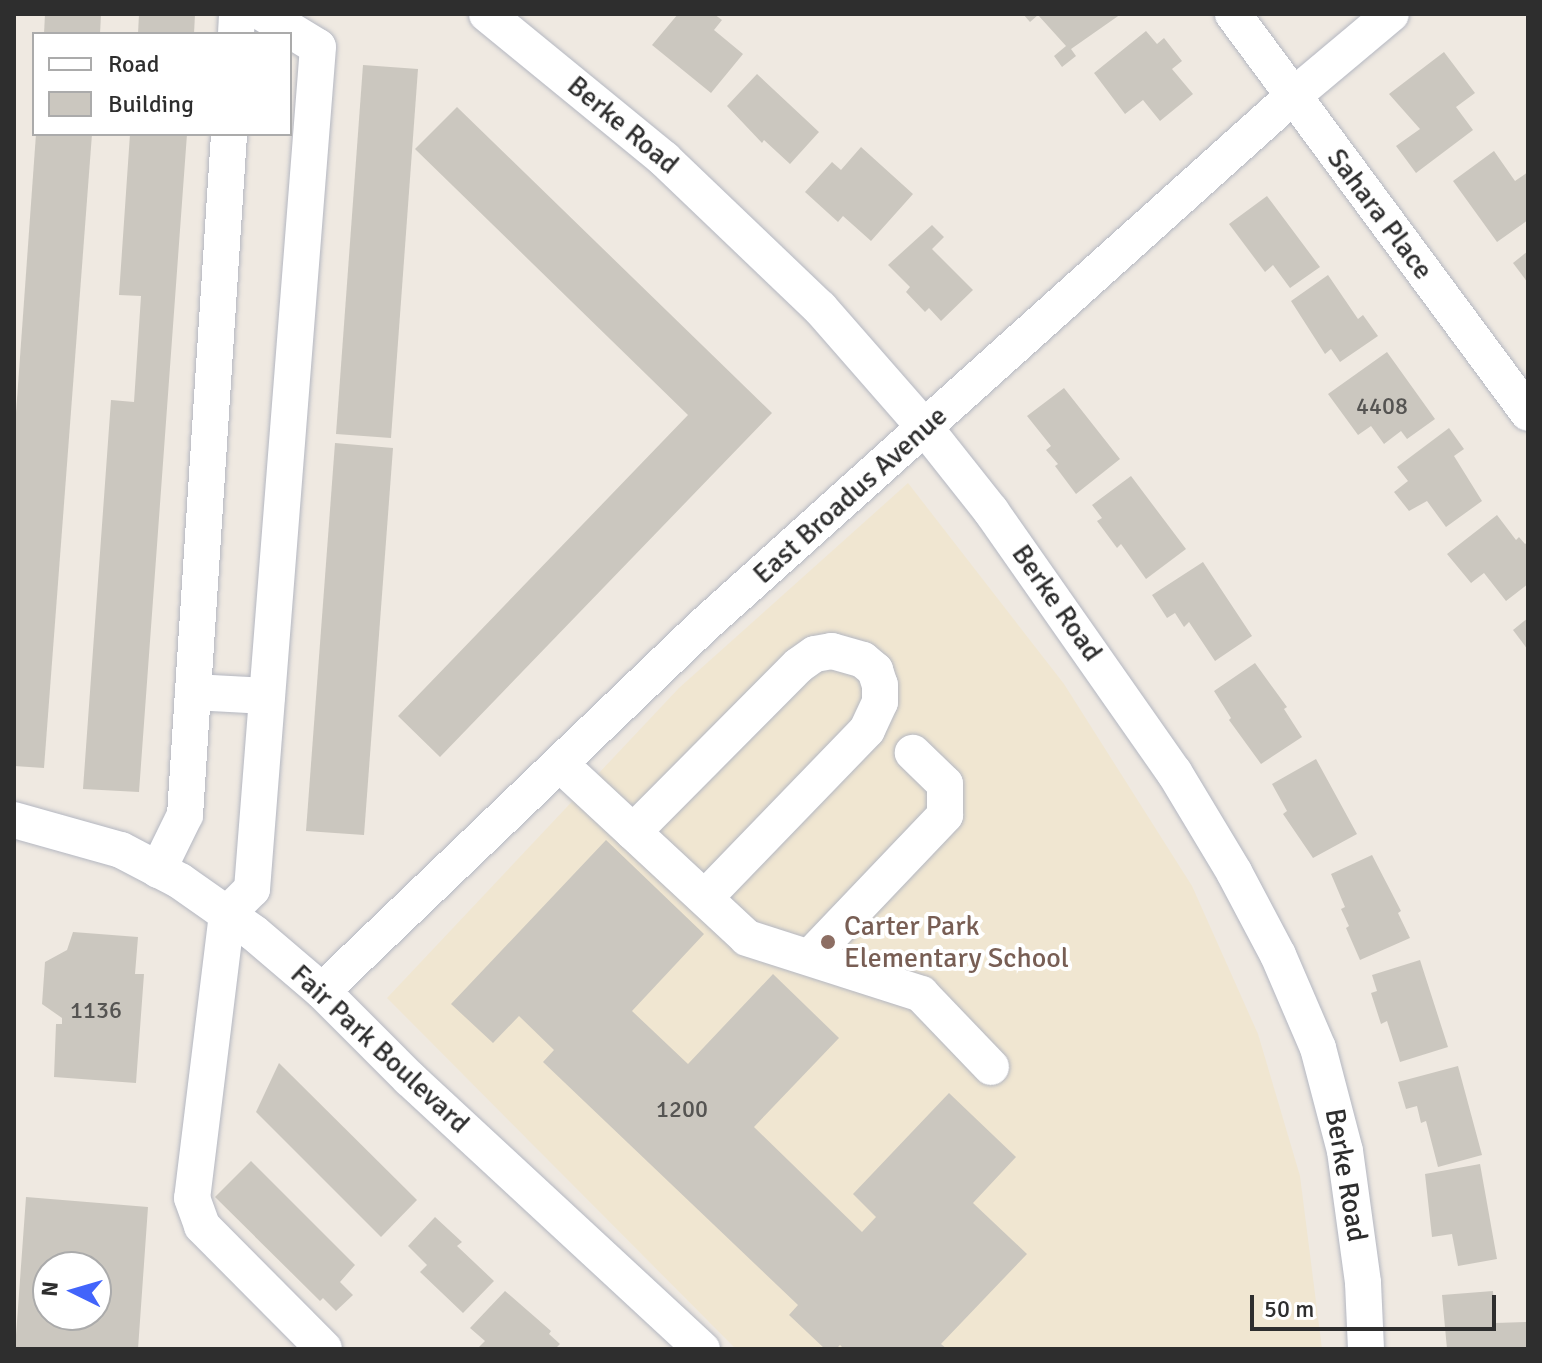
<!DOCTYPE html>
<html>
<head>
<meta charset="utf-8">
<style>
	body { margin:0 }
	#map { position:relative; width:1542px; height:1363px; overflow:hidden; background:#efe9e1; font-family:Signika,sans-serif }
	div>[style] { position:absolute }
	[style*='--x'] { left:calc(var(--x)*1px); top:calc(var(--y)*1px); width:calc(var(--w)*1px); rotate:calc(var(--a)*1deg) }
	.education>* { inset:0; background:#f0e6d1 }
	.building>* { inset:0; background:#cbc7bf }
	.roads { filter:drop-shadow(0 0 2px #b4b7c1) drop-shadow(0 0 2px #b4b7c1) }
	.minor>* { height:36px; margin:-18px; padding:0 18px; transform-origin:18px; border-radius:18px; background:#fff }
	.dots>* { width:22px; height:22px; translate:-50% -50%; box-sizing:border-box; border:4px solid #fff; border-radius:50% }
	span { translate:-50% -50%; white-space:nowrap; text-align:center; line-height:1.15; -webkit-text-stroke:8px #fff; paint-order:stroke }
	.number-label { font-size:24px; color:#555452 }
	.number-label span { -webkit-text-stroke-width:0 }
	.street-label { font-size:28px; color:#2e2e2e }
	.education-label { font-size:28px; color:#785e54 }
	.left { translate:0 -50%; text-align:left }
	.frame { position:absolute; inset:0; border:16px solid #2e2e2e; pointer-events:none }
	.legend { position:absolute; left:32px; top:32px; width:260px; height:104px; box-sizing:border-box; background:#fff; border:2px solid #ababab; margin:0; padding:10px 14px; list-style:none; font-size:24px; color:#2e2e2e }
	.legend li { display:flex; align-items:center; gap:16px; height:40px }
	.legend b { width:40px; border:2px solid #ababab }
	.north { position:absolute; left:32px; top:1251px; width:80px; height:80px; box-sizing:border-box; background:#fff; border:2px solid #ababab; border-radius:50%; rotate:275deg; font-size:22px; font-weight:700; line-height:32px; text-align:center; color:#2e2e2e }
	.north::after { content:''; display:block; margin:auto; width:28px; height:36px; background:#4264fb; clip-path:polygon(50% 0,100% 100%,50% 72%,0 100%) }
	.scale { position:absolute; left:1250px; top:1295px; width:246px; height:36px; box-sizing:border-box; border:4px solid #2e2e2e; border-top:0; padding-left:10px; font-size:24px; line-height:28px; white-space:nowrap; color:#2e2e2e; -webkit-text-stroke:6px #fff; paint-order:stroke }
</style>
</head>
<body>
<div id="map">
	<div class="education">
		<i style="clip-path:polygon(908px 483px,1064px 684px,1192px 886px,1258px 1034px,1300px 1176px,1322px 1349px,736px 1349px,387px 998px,679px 688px)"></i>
	</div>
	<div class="building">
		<i style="clip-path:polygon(45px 14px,101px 14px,100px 34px,44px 34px)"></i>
		<i style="clip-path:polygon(139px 14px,195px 14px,194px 34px,138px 34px)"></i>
		<i style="clip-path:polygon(678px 14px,714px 14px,722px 20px,714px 30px,743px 54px,711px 93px,652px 45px)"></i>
		<i style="clip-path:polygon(1023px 14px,1121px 14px,1071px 49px,1076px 56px,1062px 67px,1054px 56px,1066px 46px,1038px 15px,1030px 22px)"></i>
		<i style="clip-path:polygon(1146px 31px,1157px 44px,1164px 38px,1182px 61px,1172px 69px,1193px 94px,1160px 121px,1143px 100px,1125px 114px,1094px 73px)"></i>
		<i style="clip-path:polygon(1444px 52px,1475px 93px,1456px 107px,1473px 130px,1416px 173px,1396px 146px,1420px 129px,1389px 94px)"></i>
		<i style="clip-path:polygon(363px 65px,418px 69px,391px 438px,336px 434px)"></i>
		<i style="clip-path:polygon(757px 74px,819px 132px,790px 164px,764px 140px,762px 143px,727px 106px)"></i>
		<i style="clip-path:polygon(457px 107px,772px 413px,440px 757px,398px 716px,688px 415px,415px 149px)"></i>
		<i style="clip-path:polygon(36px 134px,92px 134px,44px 768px,14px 766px,14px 441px)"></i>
		<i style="clip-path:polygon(130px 134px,187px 134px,139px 792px,83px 789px,111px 400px,134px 402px,141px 296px,119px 295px)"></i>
		<i style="clip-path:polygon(861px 147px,913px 194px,871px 241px,843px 216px,838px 222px,805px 192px,832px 162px,841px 170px)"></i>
		<i style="clip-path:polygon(1494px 151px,1515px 181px,1528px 172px,1528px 220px,1497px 242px,1453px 181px)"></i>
		<i style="clip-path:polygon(1267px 196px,1320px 267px,1290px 288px,1273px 265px,1265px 272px,1229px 224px)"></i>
		<i style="clip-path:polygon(932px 225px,944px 237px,932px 249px,973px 290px,941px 321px,929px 308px,925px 312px,906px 292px,910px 287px,888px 265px)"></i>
		<i style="clip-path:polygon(1528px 251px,1528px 283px,1513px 263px)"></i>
		<i style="clip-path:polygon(1328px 275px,1358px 319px,1363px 315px,1378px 336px,1340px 362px,1331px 349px,1325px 354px,1291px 301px)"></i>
		<i style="clip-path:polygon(1387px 352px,1435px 419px,1407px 439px,1401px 431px,1384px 444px,1371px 426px,1358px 435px,1328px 394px)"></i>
		<i style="clip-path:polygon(1064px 388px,1120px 459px,1076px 494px,1055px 466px,1058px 464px,1046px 450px,1051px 446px,1027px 416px)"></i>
		<i style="clip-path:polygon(1449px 428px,1464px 449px,1454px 456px,1482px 501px,1446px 527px,1427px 501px,1409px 511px,1394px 492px,1408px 481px,1397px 467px)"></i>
		<i style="clip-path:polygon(335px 443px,393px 448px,364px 835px,306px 831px)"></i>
		<i style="clip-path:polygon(1131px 476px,1186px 549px,1146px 579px,1121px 544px,1117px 548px,1097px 521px,1102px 518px,1092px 505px)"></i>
		<i style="clip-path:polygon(1497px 515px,1516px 540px,1519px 537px,1525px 544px,1528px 542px,1528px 584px,1506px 601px,1484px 573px,1471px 583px,1447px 554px)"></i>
		<i style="clip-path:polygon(1203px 562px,1252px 636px,1215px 661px,1189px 622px,1184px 627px,1175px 613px,1167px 618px,1152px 595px)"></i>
		<i style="clip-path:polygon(1528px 618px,1528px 650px,1513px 630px)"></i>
		<i style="clip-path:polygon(1255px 663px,1287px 707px,1284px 709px,1302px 737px,1261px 764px,1229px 720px,1231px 718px,1214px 691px)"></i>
		<i style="clip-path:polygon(1316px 759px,1357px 834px,1313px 858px,1283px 814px,1287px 811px,1272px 784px)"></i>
		<i style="clip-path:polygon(606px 840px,704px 934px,632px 1011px,688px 1064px,773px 974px,839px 1038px,754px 1127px,862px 1232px,876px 1217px,853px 1194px,949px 1093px,1016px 1157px,973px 1203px,1027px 1254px,941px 1344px,947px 1349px,844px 1349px,840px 1345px,836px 1349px,825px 1349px,789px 1315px,798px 1305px,543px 1062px,554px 1050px,519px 1016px,493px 1043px,451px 1004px)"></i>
		<i style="clip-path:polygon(1372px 855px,1401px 911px,1398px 913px,1410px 938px,1360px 960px,1346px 928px,1349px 926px,1341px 909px,1345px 907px,1331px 874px)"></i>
		<i style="clip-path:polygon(73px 932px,138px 937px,135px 974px,144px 974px,136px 1083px,54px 1077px,56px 1024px,62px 1024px,62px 1018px,42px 1004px,45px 962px,67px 950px)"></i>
		<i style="clip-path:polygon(1420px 960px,1448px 1047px,1400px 1062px,1387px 1021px,1381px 1024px,1371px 993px,1377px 991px,1372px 975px)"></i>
		<i style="clip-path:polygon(279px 1063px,417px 1200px,381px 1237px,256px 1112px)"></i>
		<i style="clip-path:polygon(1458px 1066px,1482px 1155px,1438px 1167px,1426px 1121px,1421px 1123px,1417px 1106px,1406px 1109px,1398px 1082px)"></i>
		<i style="clip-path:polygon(251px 1161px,355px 1265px,340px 1282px,353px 1295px,336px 1311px,323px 1298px,320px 1301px,215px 1197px)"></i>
		<i style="clip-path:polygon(1480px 1164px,1497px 1259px,1458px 1266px,1452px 1234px,1432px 1237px,1425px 1174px)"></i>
		<i style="clip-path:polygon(evenodd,26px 1197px,148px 1207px,138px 1349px,15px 1349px,26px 1197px,48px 1267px,96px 1267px,96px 1315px,48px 1315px,48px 1267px)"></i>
		<i style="clip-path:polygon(435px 1217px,462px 1242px,457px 1246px,494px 1281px,463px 1313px,420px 1272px,427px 1265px,408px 1246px)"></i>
		<i style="clip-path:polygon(505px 1291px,551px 1331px,549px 1334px,560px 1344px,555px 1349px,477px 1349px,485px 1341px,470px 1328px)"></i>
		<i style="clip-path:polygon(1493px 1291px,1495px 1323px,1528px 1322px,1528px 1347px,1447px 1349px,1442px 1295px)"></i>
	</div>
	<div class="roads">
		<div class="minor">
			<i style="--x:264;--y:14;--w:63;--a:31.4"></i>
			<i style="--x:318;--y:47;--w:845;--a:94.48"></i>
			<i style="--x:252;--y:889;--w:35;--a:135"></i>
			<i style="--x:227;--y:914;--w:286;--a:97"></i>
			<i style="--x:192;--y:1198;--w:30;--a:70"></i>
			<i style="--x:202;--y:1226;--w:173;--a:45.2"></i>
			<i style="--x:487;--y:14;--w:229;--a:39.3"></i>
			<i style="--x:664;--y:159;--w:216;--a:43.7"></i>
			<i style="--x:820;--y:308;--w:161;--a:48.8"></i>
			<i style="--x:926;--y:429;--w:105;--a:51.6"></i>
			<i style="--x:991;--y:511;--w:319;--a:55"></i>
			<i style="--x:1174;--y:772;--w:117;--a:59"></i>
			<i style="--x:1234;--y:872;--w:94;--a:62.1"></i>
			<i style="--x:1278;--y:955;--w:101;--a:66.7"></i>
			<i style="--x:1318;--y:1048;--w:106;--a:75.3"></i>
			<i style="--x:1345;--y:1151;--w:133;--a:82.2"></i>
			<i style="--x:1363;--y:1283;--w:66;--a:87.4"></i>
			<i style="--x:1233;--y:14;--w:496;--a:53.5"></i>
			<i style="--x:236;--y:34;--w:20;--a:-87"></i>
			<i style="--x:193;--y:692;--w:74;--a:3.1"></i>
			<i style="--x:560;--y:764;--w:255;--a:42.9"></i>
			<i style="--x:747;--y:938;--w:183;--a:17.8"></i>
			<i style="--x:921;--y:994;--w:101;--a:46.2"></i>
			<i style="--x:14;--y:820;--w:111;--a:15.7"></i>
			<i style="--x:121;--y:850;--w:67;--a:27.7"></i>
			<i style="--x:180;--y:881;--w:90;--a:35.1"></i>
			<i style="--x:254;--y:933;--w:89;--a:40.5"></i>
			<i style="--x:322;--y:991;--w:124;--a:45"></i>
			<i style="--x:410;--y:1079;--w:398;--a:42.8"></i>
			<i style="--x:633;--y:832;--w:235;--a:-45.2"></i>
			<i style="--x:799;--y:665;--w:19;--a:-35"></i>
			<i style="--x:815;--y:654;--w:17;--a:-10"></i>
			<i style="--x:832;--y:651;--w:32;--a:16"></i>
			<i style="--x:863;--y:660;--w:16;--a:40"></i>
			<i style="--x:875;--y:670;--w:16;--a:72"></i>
			<i style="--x:880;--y:685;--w:17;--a:90"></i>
			<i style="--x:880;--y:702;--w:31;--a:115"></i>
			<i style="--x:867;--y:730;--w:233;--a:134"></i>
			<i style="--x:158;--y:870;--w:61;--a:-63.9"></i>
			<i style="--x:185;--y:815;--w:682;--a:-86.3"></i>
			<i style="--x:810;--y:957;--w:196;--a:-46.4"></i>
			<i style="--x:945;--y:815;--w:31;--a:-90"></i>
			<i style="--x:945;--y:784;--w:45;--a:-135.9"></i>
			<i style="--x:322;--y:991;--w:528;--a:-43.77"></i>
			<i style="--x:703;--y:626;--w:792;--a:-41.93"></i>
			<i style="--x:1292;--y:97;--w:129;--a:-40"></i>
		</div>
	</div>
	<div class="dots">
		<i style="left:828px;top:942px;background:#8d6e63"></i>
	</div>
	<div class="number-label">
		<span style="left:1382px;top:407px">4408</span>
		<span style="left:96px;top:1011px">1136</span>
		<span style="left:682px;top:1110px">1200</span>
	</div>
	<div class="street-label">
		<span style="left:623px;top:125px;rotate:40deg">Berke Road</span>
		<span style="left:1380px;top:214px;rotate:53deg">Sahara Place</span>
		<span style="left:850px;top:495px;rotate:-42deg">East Broadus Avenue</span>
		<span style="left:1057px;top:603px;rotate:55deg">Berke Road</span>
		<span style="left:380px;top:1049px;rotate:43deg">Fair Park Boulevard</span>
		<span style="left:1346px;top:1175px;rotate:80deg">Berke Road</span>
	</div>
	<div class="education-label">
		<span class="left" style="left:844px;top:942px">Carter Park<br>Elementary School</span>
	</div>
	<div class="frame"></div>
	<ul class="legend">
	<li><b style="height:10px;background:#fff"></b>Road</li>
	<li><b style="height:22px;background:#cbc7bf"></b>Building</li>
	</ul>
	<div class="north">N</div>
	<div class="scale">50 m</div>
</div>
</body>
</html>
